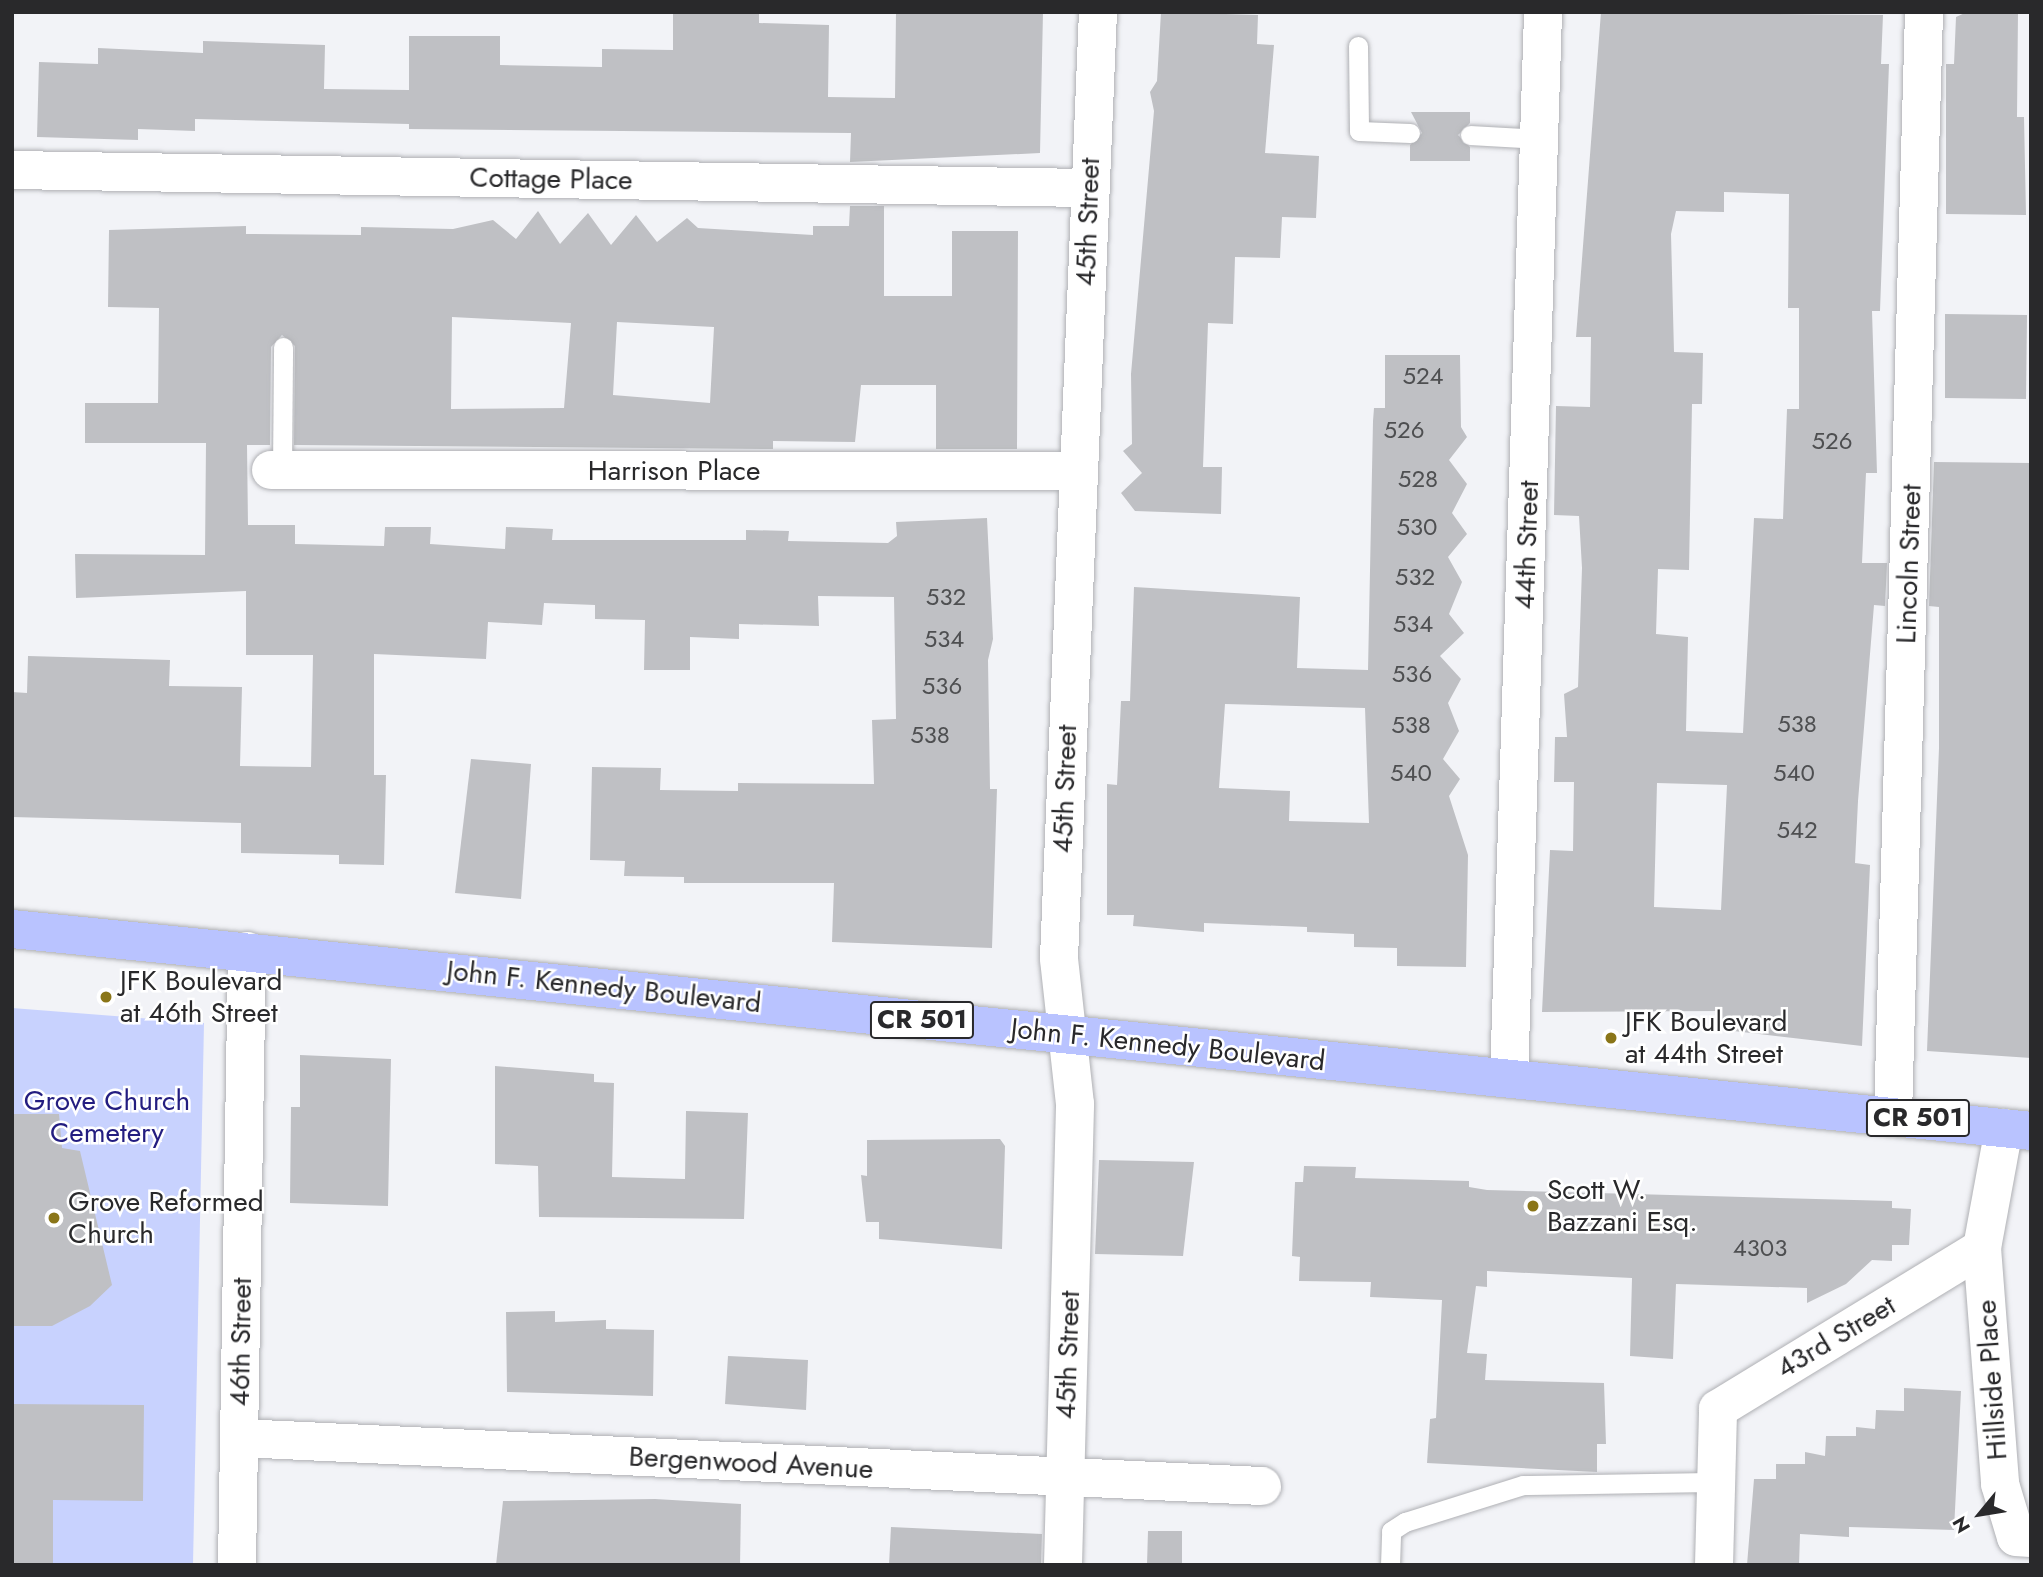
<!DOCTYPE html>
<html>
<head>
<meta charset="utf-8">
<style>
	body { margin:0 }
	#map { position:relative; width:2043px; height:1577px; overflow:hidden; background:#f2f3f7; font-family:Jost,sans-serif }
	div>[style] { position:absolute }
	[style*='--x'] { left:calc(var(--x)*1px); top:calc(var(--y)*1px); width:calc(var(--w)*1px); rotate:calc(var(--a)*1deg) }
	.green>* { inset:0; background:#c8d2fe }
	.building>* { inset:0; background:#bfc0c4 }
	.roads { filter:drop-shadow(0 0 2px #afb0b4) drop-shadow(0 0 2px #afb0b4) }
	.service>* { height:19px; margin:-9.5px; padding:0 9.5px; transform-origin:9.5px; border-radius:9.5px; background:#fff }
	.minor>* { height:38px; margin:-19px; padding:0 19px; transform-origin:19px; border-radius:19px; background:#fff }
	.primary>* { height:38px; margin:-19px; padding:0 19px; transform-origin:19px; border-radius:19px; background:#b9c3ff }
	.dots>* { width:19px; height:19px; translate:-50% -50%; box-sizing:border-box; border:4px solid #fff; border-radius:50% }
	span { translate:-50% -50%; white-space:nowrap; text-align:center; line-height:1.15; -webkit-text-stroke:5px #fff; paint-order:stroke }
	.number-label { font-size:24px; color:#4e4f51 }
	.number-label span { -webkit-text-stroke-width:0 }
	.shield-label span { padding:2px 5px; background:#fff; border:2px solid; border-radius:5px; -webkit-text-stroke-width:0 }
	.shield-label { font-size:26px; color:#29292b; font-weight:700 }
	.street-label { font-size:28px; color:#29292b }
	.poi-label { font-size:28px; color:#29292b }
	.left { translate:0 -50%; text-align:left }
	.park-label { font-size:28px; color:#231d80 }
	.frame { position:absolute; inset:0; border:14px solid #29292b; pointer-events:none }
	.north { position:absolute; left:1945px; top:1479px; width:70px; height:70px; -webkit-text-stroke:5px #fff; paint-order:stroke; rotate:240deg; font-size:19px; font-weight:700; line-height:28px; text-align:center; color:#29292b }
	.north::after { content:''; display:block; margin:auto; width:24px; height:32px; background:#29292b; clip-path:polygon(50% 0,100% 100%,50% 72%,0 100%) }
</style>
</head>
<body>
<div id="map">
	<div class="green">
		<i style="clip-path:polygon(12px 1008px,204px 1023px,193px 1565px,12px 1565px)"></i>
	</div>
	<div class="building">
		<i style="clip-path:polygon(896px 12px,1043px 12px,1040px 153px,850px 162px,851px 133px,409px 129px,409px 124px,195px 119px,195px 131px,138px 129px,138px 140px,37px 137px,39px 62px,98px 64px,98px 48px,203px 53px,203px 41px,325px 45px,324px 89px,409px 90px,409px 36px,500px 36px,500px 65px,602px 67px,602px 49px,673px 50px,673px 14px,759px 14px,759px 23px,829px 25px,828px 97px,895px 98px)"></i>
		<i style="clip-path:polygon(1161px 12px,1258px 15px,1257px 44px,1274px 45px,1265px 153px,1319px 156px,1316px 218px,1282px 217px,1280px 258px,1235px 257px,1233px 324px,1208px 323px,1203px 467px,1222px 467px,1221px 514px,1135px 511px,1121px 493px,1142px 473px,1123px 451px,1132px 444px,1131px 374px,1154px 111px,1150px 92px,1157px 81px)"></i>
		<i style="clip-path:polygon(evenodd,1601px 12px,1883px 15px,1881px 64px,1889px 64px,1880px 311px,1872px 311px,1877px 473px,1866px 473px,1862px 563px,1887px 563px,1885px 606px,1874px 605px,1858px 801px,1855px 863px,1870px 865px,1862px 1046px,1717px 1029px,1718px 1011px,1542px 1012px,1550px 850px,1573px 851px,1574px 782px,1554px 782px,1555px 737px,1567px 737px,1564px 694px,1578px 687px,1582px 568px,1579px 516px,1554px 515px,1556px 406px,1590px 407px,1591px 337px,1576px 337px,1601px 12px,1724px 192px,1789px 194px,1788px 308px,1799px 308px,1799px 409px,1787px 409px,1783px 519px,1754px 518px,1743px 733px,1686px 731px,1688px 637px,1656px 634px,1658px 569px,1689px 570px,1692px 404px,1702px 404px,1703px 353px,1674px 352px,1671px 234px,1676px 211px,1724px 212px,1724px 192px,1601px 12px,1657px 783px,1727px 785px,1721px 910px,1654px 907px,1657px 783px)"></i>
		<i style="clip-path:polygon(1967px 12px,2018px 12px,2017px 117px,2024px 117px,2026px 215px,1946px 214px,1946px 64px,1954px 64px,1956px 17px)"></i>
		<i style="clip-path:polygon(1411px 112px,1470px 112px,1470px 123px,1458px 135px,1470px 147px,1470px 161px,1410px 161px,1410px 145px,1422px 133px)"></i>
		<i style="clip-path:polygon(evenodd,850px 206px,884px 206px,884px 296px,952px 296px,952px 231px,1018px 231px,1017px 449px,936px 449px,936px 385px,861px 385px,855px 442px,773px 441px,773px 449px,294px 445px,295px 346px,282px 335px,271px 347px,270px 445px,247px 445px,248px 525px,295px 525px,295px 544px,384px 546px,385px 527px,431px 527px,430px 544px,505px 549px,506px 527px,553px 529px,552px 540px,746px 540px,746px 530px,789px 531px,788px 541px,888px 543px,897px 536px,896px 522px,987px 518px,993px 639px,988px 660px,990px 789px,997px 789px,992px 948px,832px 942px,834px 883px,684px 883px,684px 877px,624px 876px,625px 861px,590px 860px,592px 767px,661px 768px,660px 790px,738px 791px,738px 783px,874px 784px,872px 720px,896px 719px,894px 597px,818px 596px,819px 626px,739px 624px,739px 639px,690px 637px,690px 670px,644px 670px,645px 620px,595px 619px,595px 605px,544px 603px,542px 625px,488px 622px,486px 659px,374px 654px,374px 775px,386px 775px,384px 865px,339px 864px,339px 855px,241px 853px,241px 823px,12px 817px,12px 692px,27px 693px,28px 656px,170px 660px,169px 686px,242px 687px,240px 766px,311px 767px,313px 655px,246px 655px,246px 591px,76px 598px,75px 554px,205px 555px,206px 443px,85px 443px,85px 403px,158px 403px,159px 308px,108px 307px,109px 230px,246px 226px,246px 234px,361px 235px,361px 227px,453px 229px,493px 220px,516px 239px,538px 211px,560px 244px,588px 213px,611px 245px,636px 215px,657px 242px,687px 218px,698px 228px,813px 235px,813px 226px,849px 226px,850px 206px,452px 317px,571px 323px,564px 408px,451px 409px,452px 317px,850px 206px,617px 322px,714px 327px,710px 403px,613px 395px,617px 322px)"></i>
		<i style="clip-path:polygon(1945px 314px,2027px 315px,2026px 399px,1945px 398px)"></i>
		<i style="clip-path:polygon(evenodd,1385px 355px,1460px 355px,1461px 427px,1467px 437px,1449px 460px,1467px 484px,1452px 513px,1467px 534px,1448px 557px,1462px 582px,1449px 614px,1464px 633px,1440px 656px,1461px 679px,1448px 703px,1459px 731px,1443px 759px,1460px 779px,1449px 796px,1468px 855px,1466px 967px,1397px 966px,1397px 948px,1354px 947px,1354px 934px,1307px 932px,1307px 927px,1204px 923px,1204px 932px,1133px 926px,1134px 915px,1107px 915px,1107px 784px,1117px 785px,1121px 701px,1130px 701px,1134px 587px,1300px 597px,1297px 668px,1368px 670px,1373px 421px,1374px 408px,1385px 408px,1385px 355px,1225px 704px,1365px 708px,1369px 823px,1289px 821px,1290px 791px,1219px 788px,1225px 704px)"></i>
		<i style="clip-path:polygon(1934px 462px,2031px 463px,2031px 1058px,1927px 1051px,1939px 748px,1939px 607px,1929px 606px)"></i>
		<i style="clip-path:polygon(471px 759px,531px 764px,521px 899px,455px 893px)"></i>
		<i style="clip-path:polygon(300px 1055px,391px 1059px,388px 1206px,290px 1203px,291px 1107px,300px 1107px)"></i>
		<i style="clip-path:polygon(495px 1066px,594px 1074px,594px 1082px,614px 1083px,612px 1177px,685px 1179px,686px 1111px,748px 1113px,744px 1219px,539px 1217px,538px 1166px,495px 1164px)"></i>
		<i style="clip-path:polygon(12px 1114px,59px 1114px,62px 1148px,80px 1151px,112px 1285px,90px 1306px,52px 1326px,12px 1326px)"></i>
		<i style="clip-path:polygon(1000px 1139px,1005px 1146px,1002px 1249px,879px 1239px,879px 1222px,866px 1222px,861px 1175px,867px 1176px,867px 1140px)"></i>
		<i style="clip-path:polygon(1099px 1160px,1194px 1162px,1183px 1256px,1095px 1254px)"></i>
		<i style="clip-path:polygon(1304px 1166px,1356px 1167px,1355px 1178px,1469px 1181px,1469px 1187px,1487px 1190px,1892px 1201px,1892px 1208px,1911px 1209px,1909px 1245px,1892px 1245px,1892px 1261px,1872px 1260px,1846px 1284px,1807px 1303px,1807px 1288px,1676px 1284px,1673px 1359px,1630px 1356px,1632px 1278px,1487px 1271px,1487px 1287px,1476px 1286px,1467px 1353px,1487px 1354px,1485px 1380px,1604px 1383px,1606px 1444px,1597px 1444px,1597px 1472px,1427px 1463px,1430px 1419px,1436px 1418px,1442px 1300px,1370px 1297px,1371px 1282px,1299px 1281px,1300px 1257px,1292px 1256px,1295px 1182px,1303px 1182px)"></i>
		<i style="clip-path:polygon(555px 1311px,555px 1322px,606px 1320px,606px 1329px,654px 1330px,653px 1396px,507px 1392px,506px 1312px)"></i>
		<i style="clip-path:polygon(728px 1356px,808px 1360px,806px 1410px,725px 1404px)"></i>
		<i style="clip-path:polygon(1904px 1388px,1961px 1391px,1954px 1530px,1849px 1527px,1849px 1537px,1800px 1534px,1799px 1565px,1747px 1565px,1754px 1479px,1776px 1479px,1776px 1464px,1805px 1464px,1805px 1452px,1825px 1456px,1826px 1436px,1856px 1436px,1856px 1427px,1875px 1429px,1876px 1410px,1904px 1411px)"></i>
		<i style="clip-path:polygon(12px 1404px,144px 1405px,143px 1501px,53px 1500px,53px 1565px,12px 1565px)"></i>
		<i style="clip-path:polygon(655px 1499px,741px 1504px,740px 1565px,496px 1565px,503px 1501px)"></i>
		<i style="clip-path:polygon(891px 1527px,1042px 1534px,1041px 1565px,889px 1565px)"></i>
		<i style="clip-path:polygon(1148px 1531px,1182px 1531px,1182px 1565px,1147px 1565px)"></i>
	</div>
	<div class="roads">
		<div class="service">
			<i style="--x:1358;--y:46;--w:85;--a:89.3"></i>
			<i style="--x:1359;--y:131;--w:51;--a:2.2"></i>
			<i style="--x:1470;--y:135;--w:70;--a:3.3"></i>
			<i style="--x:282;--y:470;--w:123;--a:-89.5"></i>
			<i style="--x:1390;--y:1565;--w:34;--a:-88"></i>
			<i style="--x:1391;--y:1531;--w:17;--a:-33"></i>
			<i style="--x:1405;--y:1522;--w:124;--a:-17.4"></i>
			<i style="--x:1523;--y:1485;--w:193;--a:-0.9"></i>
		</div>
		<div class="minor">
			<i style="--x:12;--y:170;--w:1077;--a:0.96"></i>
			<i style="--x:271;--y:470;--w:807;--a:0.07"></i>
			<i style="--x:1509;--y:1078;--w:1067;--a:-88.17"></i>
			<i style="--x:1893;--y:1115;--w:1103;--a:-88.39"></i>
			<i style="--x:1982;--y:1248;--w:237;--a:85.6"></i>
			<i style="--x:2000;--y:1484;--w:55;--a:73.2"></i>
			<i style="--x:2016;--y:1537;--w:15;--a:4"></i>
			<i style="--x:240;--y:1438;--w:1023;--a:2.69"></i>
			<i style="--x:237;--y:1565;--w:614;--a:-89.07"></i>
			<i style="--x:1063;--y:1565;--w:461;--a:-88.5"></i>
			<i style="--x:1075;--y:1104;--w:147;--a:-96.3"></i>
			<i style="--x:1059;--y:958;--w:947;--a:-87.64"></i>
			<i style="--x:1714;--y:1565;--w:156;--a:-88.5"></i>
			<i style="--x:1718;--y:1409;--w:309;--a:-31.4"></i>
			<i style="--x:1982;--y:1248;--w:122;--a:-79.6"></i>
		</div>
		<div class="primary">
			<i style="--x:12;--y:929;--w:2029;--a:5.71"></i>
		</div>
	</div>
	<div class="dots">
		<i style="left:106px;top:997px;background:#8a7518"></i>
		<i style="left:1611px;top:1038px;background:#8a7518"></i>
		<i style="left:1533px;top:1206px;background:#8a7518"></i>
		<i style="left:54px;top:1218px;background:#8a7518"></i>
	</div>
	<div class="number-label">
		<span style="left:1423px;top:376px">524</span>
		<span style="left:1404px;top:430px">526</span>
		<span style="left:1832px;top:441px">526</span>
		<span style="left:1418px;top:479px">528</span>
		<span style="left:1417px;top:527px">530</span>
		<span style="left:1415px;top:577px">532</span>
		<span style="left:946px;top:597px">532</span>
		<span style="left:1413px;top:624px">534</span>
		<span style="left:944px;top:639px">534</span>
		<span style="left:1412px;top:674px">536</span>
		<span style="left:942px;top:686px">536</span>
		<span style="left:1797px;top:724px">538</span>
		<span style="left:1411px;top:725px">538</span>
		<span style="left:930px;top:735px">538</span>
		<span style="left:1411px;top:773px">540</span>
		<span style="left:1794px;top:773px">540</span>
		<span style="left:1797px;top:830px">542</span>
		<span style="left:1760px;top:1248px">4303</span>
	</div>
	<div class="shield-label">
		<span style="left:922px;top:1020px">CR 501</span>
		<span style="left:1918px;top:1118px">CR 501</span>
	</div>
	<div class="street-label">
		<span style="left:551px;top:179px;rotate:1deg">Cottage Place</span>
		<span style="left:1088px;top:222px;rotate:-88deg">45th Street</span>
		<span style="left:674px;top:471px">Harrison Place</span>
		<span style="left:1527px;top:545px;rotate:-88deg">44th Street</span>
		<span style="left:1909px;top:564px;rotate:-88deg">Lincoln Street</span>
		<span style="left:1065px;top:789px;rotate:-88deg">45th Street</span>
		<span style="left:604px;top:987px;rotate:6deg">John F. Kennedy Boulevard</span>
		<span style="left:1168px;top:1045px;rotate:6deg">John F. Kennedy Boulevard</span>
		<span style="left:1836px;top:1337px;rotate:-31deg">43rd Street</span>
		<span style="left:241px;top:1342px;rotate:-89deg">46th Street</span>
		<span style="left:1068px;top:1355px;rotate:-88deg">45th Street</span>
		<span style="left:1992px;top:1380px;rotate:-94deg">Hillside Place</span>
		<span style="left:751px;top:1463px;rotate:3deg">Bergenwood Avenue</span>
	</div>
	<div class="poi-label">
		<span class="left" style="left:120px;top:997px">JFK Boulevard<br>at 46th Street</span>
		<span class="left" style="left:1625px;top:1038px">JFK Boulevard<br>at 44th Street</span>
		<span class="left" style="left:1547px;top:1206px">Scott W.<br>Bazzani Esq.</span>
		<span class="left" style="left:68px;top:1218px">Grove Reformed<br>Church</span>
	</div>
	<div class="park-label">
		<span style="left:107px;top:1117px">Grove Church<br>Cemetery</span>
	</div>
	<div class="frame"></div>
	<div class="north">N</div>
</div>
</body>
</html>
